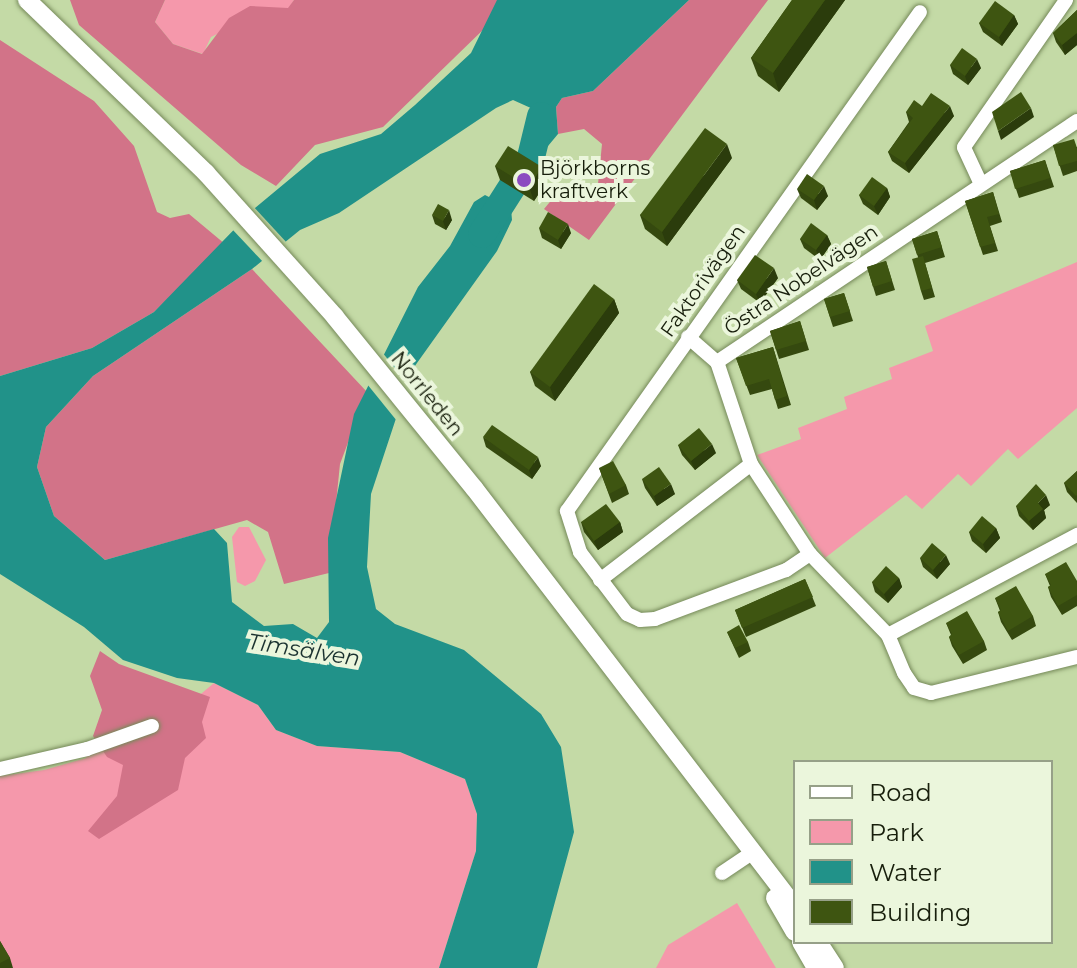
<!DOCTYPE html>
<html>
<head>
<meta charset="utf-8">
<style>
	body { margin:0 }
	#map { position:relative; width:1077px; height:968px; overflow:hidden; background:#c4daa6; font-family:Montserrat,sans-serif }
	div>[style] { position:absolute }
	[style*='--x'] { left:calc(var(--x)*1px); top:calc(var(--y)*1px); width:calc(var(--w)*1px); rotate:calc(var(--a)*1deg) }
	.green>* { inset:0; background:#f598ab }
	.forest>* { inset:0; background:#d27388 }
	.water>* { inset:0; background:#219289 }
	.pier>* { inset:0; background:#c4daa6 }
	.river>* { height:28px; margin:-14px; padding:0 14px; transform-origin:14px; border-radius:14px; background:#219289 }
	.roads { filter:drop-shadow(0 0 2px #758959) drop-shadow(0 0 2px #758959) }
	.minor>* { height:14px; margin:-7px; padding:0 7px; transform-origin:7px; border-radius:7px; background:#fff }
	.tertiary>* { height:18px; margin:-9px; padding:0 9px; transform-origin:9px; border-radius:9px; background:#fff }
	.wall>* { inset:0; background:#35490f }
	.shaded-wall>* { inset:0; background:#2b3c0c }
	.building>* { inset:0; background:#3e5511 }
	.dots>* { width:22px; height:22px; translate:-50% -50%; box-sizing:border-box; border:4px solid #ebf6dc; border-radius:50% }
	span { translate:-50% -50%; white-space:nowrap; text-align:center; line-height:1.15; -webkit-text-stroke:8px #ebf6dc; paint-order:stroke }
	.poi-label { font-size:20px; color:#171e0b }
	.left { translate:0 -50%; text-align:left }
	.street-label { font-size:20px; color:#171e0b }
	.water-label { font-size:22px; color:#1b3230; font-style:italic }
	.legend { position:absolute; left:793px; top:760px; width:260px; height:184px; box-sizing:border-box; background:#ebf6dc; border:2px solid #96a088; margin:0; padding:10px 14px; list-style:none; font-size:24px; color:#171e0b }
	.legend li { display:flex; align-items:center; gap:16px; height:40px }
	.legend b { width:40px; border:2px solid #96a088 }
</style>
</head>
<body>
<div id="map">
	<div class="green">
		<i style="clip-path:polygon(165px 0,294px 0,289px 8px,270px 8px,211px 37px,203px 54px,173px 44px,155px 22px)"></i>
		<i style="clip-path:polygon(1077px 262px,1077px 408px,1018px 459px,1008px 449px,971px 486px,958px 474px,922px 509px,906px 495px,825px 558px,757px 455px,801px 439px,798px 428px,847px 409px,844px 397px,892px 379px,889px 368px,933px 351px,925px 326px)"></i>
		<i style="clip-path:polygon(239px 527px,249px 527px,266px 560px,255px 581px,245px 586px,237px 582px,232px 537px)"></i>
		<i style="clip-path:polygon(214px 683px,258px 705px,276px 730px,317px 746px,400px 752px,465px 779px,477px 814px,476px 851px,439px 968px,0 968px,0 776px,44px 770px,86px 758px,85px 752px,153px 734px)"></i>
		<i style="clip-path:polygon(737px 903px,776px 968px,656px 968px,668px 945px)"></i>
	</div>
	<div class="forest">
		<i style="clip-path:polygon(70px 0,165px 0,155px 22px,173px 44px,202px 54px,229px 18px,250px 6px,288px 8px,294px 0,498px 0,488px 25px,383px 127px,315px 145px,276px 186px,241px 165px,79px 25px)"></i>
		<i style="clip-path:polygon(689px 0,768px 0,589px 240px,544px 209px,554px 197px,582px 197px,598px 184px,602px 144px,584px 129px,558px 134px,556px 107px,562px 98px,593px 91px)"></i>
		<i style="clip-path:polygon(0 40px,94px 101px,134px 146px,157px 212px,170px 218px,189px 214px,225px 244px,154px 312px,92px 348px,0 376px)"></i>
		<i style="clip-path:polygon(252px 269px,367px 392px,340px 464px,329px 573px,284px 584px,268px 532px,247px 520px,105px 560px,54px 516px,37px 467px,46px 427px,93px 376px)"></i>
		<i style="clip-path:polygon(100px 651px,119px 664px,210px 697px,202px 722px,206px 738px,185px 758px,178px 790px,99px 839px,88px 831px,117px 796px,123px 765px,107px 757px,93px 736px,102px 710px,90px 676px)"></i>
	</div>
	<div class="water">
		<i style="clip-path:polygon(497px 0,689px 0,593px 91px,562px 98px,556px 107px,558px 134px,538px 158px,527px 150px,532px 132px,526px 129px,533px 109px,513px 100px,496px 108px,339px 213px,300px 230px,252px 269px,93px 376px,46px 427px,37px 467px,54px 516px,105px 560px,214px 529px,227px 543px,232px 602px,264px 626px,293px 624px,317px 638px,329px 622px,328px 538px,354px 414px,418px 287px,450px 246px,474px 202px,485px 195px,511px 208px,512px 220px,497px 251px,412px 370px,371px 494px,367px 567px,376px 609px,395px 624px,464px 650px,541px 714px,561px 747px,574px 832px,537px 968px,439px 968px,476px 851px,477px 814px,465px 779px,400px 752px,317px 746px,276px 730px,258px 705px,214px 683px,177px 678px,123px 660px,84px 627px,0 574px,0 376px,92px 348px,154px 312px,255px 208px,320px 154px,381px 134px,415px 105px,471px 53px)"></i>
	</div>
	<div class="pier">
		<i style="clip-path:polygon(252px 205px,287px 243px,264px 263px,232px 229px)"></i>
		<i style="clip-path:polygon(382px 352px,410px 387px,397px 421px,367px 384px)"></i>
	</div>
	<div class="river">
		<i style="--x:482;--y:234;--w:91;--a:-57.5"></i>
		<i style="--x:531;--y:157;--w:42;--a:-76.3"></i>
	</div>
	<div class="roads">
		<div class="minor">
			<i style="--x:980;--y:182;--w:38;--a:-115"></i>
			<i style="--x:964;--y:147;--w:179;--a:-55.2"></i>
			<i style="--x:688;--y:337;--w:38;--a:41"></i>
			<i style="--x:751;--y:464;--w:108;--a:56.8"></i>
			<i style="--x:810;--y:554;--w:112;--a:46.1"></i>
			<i style="--x:888;--y:635;--w:214;--a:-27.9"></i>
			<i style="--x:810;--y:554;--w:29;--a:146"></i>
			<i style="--x:786;--y:570;--w:140;--a:159.5"></i>
			<i style="--x:655;--y:619;--w:15;--a:176"></i>
			<i style="--x:640;--y:620;--w:14;--a:-155"></i>
			<i style="--x:627;--y:614;--w:78;--a:-127.2"></i>
			<i style="--x:580;--y:552;--w:43;--a:-107.6"></i>
			<i style="--x:567;--y:511;--w:611;--a:-54.72"></i>
			<i style="--x:600;--y:580;--w:190;--a:-37.5"></i>
			<i style="--x:751;--y:464;--w:108;--a:-108.4"></i>
			<i style="--x:717;--y:362;--w:433;--a:-33.8"></i>
			<i style="--x:888;--y:635;--w:41;--a:67.2"></i>
			<i style="--x:904;--y:673;--w:18;--a:56"></i>
			<i style="--x:914;--y:688;--w:18;--a:16"></i>
			<i style="--x:931;--y:693;--w:150;--a:-13.9"></i>
			<i style="--x:0;--y:769;--w:89;--a:-12.9"></i>
			<i style="--x:87;--y:749;--w:69;--a:-19.5"></i>
			<i style="--x:722;--y:873;--w:34;--a:-34"></i>
		</div>
		<div class="tertiary">
			<i style="--x:27;--y:0;--w:249;--a:44"></i>
			<i style="--x:206;--y:173;--w:193;--a:48.1"></i>
			<i style="--x:335;--y:317;--w:220;--a:50.9"></i>
			<i style="--x:474;--y:488;--w:528;--a:52.54"></i>
			<i style="--x:775;--y:898;--w:39;--a:60"></i>
			<i style="--x:801;--y:942;--w:30;--a:60"></i>
			<i style="--x:818;--y:942;--w:31;--a:57"></i>
		</div>
	</div>
	<div class="wall">
		<i style="clip-path:polygon(792px 0,845px 0,779px 92px,758px 76px,751px 58px)"></i>
		<i style="clip-path:polygon(1077px 10px,1077px 45px,1065px 55px,1056px 42px,1053px 33px)"></i>
		<i style="clip-path:polygon(1014px 15px,1018px 24px,1002px 46px,983px 32px,979px 23px)"></i>
		<i style="clip-path:polygon(950px 65px,981px 68px,968px 85px,953px 74px)"></i>
		<i style="clip-path:polygon(922px 106px,954px 116px,909px 173px,892px 161px,888px 152px,909px 122px,906px 112px)"></i>
		<i style="clip-path:polygon(1053px 145px,1077px 147px,1077px 171px,1063px 176px)"></i>
		<i style="clip-path:polygon(732px 158px,667px 246px,645px 229px,640px 215px)"></i>
		<i style="clip-path:polygon(1045px 160px,1054px 187px,1019px 198px,1010px 171px)"></i>
		<i style="clip-path:polygon(495px 166px,542px 167px,547px 181px,534px 201px,500px 180px)"></i>
		<i style="clip-path:polygon(887px 188px,890px 197px,878px 215px,863px 204px,859px 195px)"></i>
		<i style="clip-path:polygon(797px 189px,828px 196px,817px 210px,801px 198px)"></i>
		<i style="clip-path:polygon(993px 192px,1002px 222px,990px 226px,998px 251px,983px 255px,965px 201px)"></i>
		<i style="clip-path:polygon(432px 215px,452px 220px,446px 230px,435px 224px)"></i>
		<i style="clip-path:polygon(539px 228px,571px 233px,561px 249px,542px 238px)"></i>
		<i style="clip-path:polygon(937px 231px,945px 257px,925px 263px,935px 297px,924px 300px,921px 291px,918px 257px,912px 239px)"></i>
		<i style="clip-path:polygon(827px 235px,831px 244px,820px 260px,804px 248px,800px 239px)"></i>
		<i style="clip-path:polygon(886px 261px,895px 290px,876px 296px,867px 267px)"></i>
		<i style="clip-path:polygon(778px 278px,760px 303px,741px 289px,737px 280px)"></i>
		<i style="clip-path:polygon(844px 293px,853px 321px,833px 327px,824px 299px)"></i>
		<i style="clip-path:polygon(614px 299px,619px 313px,555px 401px,535px 386px,530px 372px)"></i>
		<i style="clip-path:polygon(800px 321px,809px 350px,779px 359px,770px 331px)"></i>
		<i style="clip-path:polygon(773px 347px,791px 405px,778px 409px,772px 389px,750px 395px,736px 358px)"></i>
		<i style="clip-path:polygon(483px 437px,541px 466px,532px 479px,486px 447px)"></i>
		<i style="clip-path:polygon(678px 445px,716px 453px,695px 470px,682px 455px)"></i>
		<i style="clip-path:polygon(599px 468px,626px 485px,629px 494px,612px 503px)"></i>
		<i style="clip-path:polygon(1077px 471px,1077px 503px,1067px 492px,1064px 483px)"></i>
		<i style="clip-path:polygon(642px 479px,675px 494px,657px 506px,645px 488px)"></i>
		<i style="clip-path:polygon(1050px 505px,1044px 510px,1046px 518px,1033px 530px,1019px 516px,1016px 506px)"></i>
		<i style="clip-path:polygon(581px 522px,620px 522px,623px 532px,598px 550px,584px 532px)"></i>
		<i style="clip-path:polygon(996px 528px,1000px 538px,986px 553px,972px 541px,969px 532px)"></i>
		<i style="clip-path:polygon(920px 558px,950px 564px,937px 579px,923px 567px)"></i>
		<i style="clip-path:polygon(1045px 574px,1077px 581px,1077px 606px,1062px 615px,1051px 597px,1048px 587px,1050px 586px)"></i>
		<i style="clip-path:polygon(899px 578px,902px 587px,888px 603px,875px 592px,872px 582px)"></i>
		<i style="clip-path:polygon(805px 579px,816px 606px,746px 637px,735px 610px)"></i>
		<i style="clip-path:polygon(995px 598px,1033px 616px,1036px 626px,1012px 640px,1001px 622px,998px 612px,1000px 611px)"></i>
		<i style="clip-path:polygon(946px 623px,984px 641px,987px 650px,963px 664px,952px 646px,949px 637px,951px 635px)"></i>
		<i style="clip-path:polygon(727px 632px,748px 642px,751px 651px,739px 658px)"></i>
		<i style="clip-path:polygon(0 941px,10px 958px,13px 968px,0 968px)"></i>
	</div>
	<div class="shaded-wall">
		<i style="clip-path:polygon(825px 0,845px 0,779px 92px,773px 73px)"></i>
		<i style="clip-path:polygon(1014px 15px,1018px 24px,1002px 46px,999px 37px)"></i>
		<i style="clip-path:polygon(1077px 33px,1077px 45px,1065px 55px,1062px 45px)"></i>
		<i style="clip-path:polygon(977px 59px,981px 68px,968px 85px,965px 76px)"></i>
		<i style="clip-path:polygon(950px 106px,954px 116px,909px 173px,905px 163px)"></i>
		<i style="clip-path:polygon(1031px 108px,1034px 117px,1001px 140px,998px 131px)"></i>
		<i style="clip-path:polygon(727px 144px,732px 158px,667px 246px,662px 232px)"></i>
		<i style="clip-path:polygon(542px 167px,547px 181px,534px 201px,529px 187px)"></i>
		<i style="clip-path:polygon(824px 186px,828px 196px,817px 210px,814px 200px)"></i>
		<i style="clip-path:polygon(887px 188px,890px 197px,878px 215px,874px 206px)"></i>
		<i style="clip-path:polygon(449px 210px,452px 220px,446px 230px,443px 221px)"></i>
		<i style="clip-path:polygon(568px 224px,571px 233px,561px 249px,558px 240px)"></i>
		<i style="clip-path:polygon(827px 235px,831px 244px,820px 260px,816px 250px)"></i>
		<i style="clip-path:polygon(774px 268px,778px 278px,760px 303px,756px 294px)"></i>
		<i style="clip-path:polygon(614px 299px,619px 313px,555px 401px,550px 387px)"></i>
		<i style="clip-path:polygon(712px 444px,716px 453px,695px 470px,691px 461px)"></i>
		<i style="clip-path:polygon(538px 457px,541px 466px,532px 479px,529px 470px)"></i>
		<i style="clip-path:polygon(671px 484px,675px 494px,657px 506px,654px 496px)"></i>
		<i style="clip-path:polygon(1046px 495px,1050px 505px,1044px 510px,1046px 518px,1033px 530px,1029px 521px,1038px 503px)"></i>
		<i style="clip-path:polygon(620px 522px,623px 532px,598px 550px,594px 541px)"></i>
		<i style="clip-path:polygon(996px 528px,1000px 538px,986px 553px,983px 544px)"></i>
		<i style="clip-path:polygon(946px 555px,950px 564px,937px 579px,933px 570px)"></i>
		<i style="clip-path:polygon(899px 578px,902px 587px,888px 603px,884px 594px)"></i>
	</div>
	<div class="building">
		<i style="clip-path:polygon(792px 0,825px 0,773px 73px,751px 58px)"></i>
		<i style="clip-path:polygon(995px 1px,1014px 15px,999px 37px,979px 23px)"></i>
		<i style="clip-path:polygon(1077px 10px,1077px 33px,1062px 45px,1053px 33px)"></i>
		<i style="clip-path:polygon(962px 48px,977px 59px,965px 76px,950px 65px)"></i>
		<i style="clip-path:polygon(1021px 92px,1031px 108px,998px 131px,992px 112px)"></i>
		<i style="clip-path:polygon(931px 93px,950px 106px,905px 163px,888px 152px,913px 118px,906px 112px,914px 100px,922px 106px)"></i>
		<i style="clip-path:polygon(705px 128px,727px 144px,662px 232px,640px 215px)"></i>
		<i style="clip-path:polygon(1074px 139px,1077px 148px,1077px 161px,1059px 166px,1053px 145px)"></i>
		<i style="clip-path:polygon(508px 146px,542px 167px,529px 187px,495px 166px)"></i>
		<i style="clip-path:polygon(1045px 160px,1050px 178px,1015px 189px,1010px 171px)"></i>
		<i style="clip-path:polygon(807px 174px,824px 186px,814px 200px,797px 189px)"></i>
		<i style="clip-path:polygon(872px 177px,887px 188px,874px 206px,859px 195px)"></i>
		<i style="clip-path:polygon(993px 192px,999px 214px,987px 217px,995px 243px,980px 247px,965px 201px)"></i>
		<i style="clip-path:polygon(438px 204px,449px 210px,443px 221px,432px 215px)"></i>
		<i style="clip-path:polygon(548px 212px,568px 224px,558px 240px,539px 228px)"></i>
		<i style="clip-path:polygon(811px 223px,827px 235px,816px 250px,800px 239px)"></i>
		<i style="clip-path:polygon(937px 231px,942px 247px,917px 255px,912px 239px)"></i>
		<i style="clip-path:polygon(755px 255px,774px 268px,756px 294px,737px 280px)"></i>
		<i style="clip-path:polygon(923px 256px,932px 288px,921px 291px,912px 259px)"></i>
		<i style="clip-path:polygon(886px 261px,892px 281px,873px 287px,867px 267px)"></i>
		<i style="clip-path:polygon(594px 284px,614px 299px,550px 387px,530px 372px)"></i>
		<i style="clip-path:polygon(844px 293px,850px 311px,830px 317px,824px 299px)"></i>
		<i style="clip-path:polygon(800px 321px,806px 341px,776px 350px,770px 331px)"></i>
		<i style="clip-path:polygon(773px 347px,787px 396px,775px 400px,769px 379px,746px 386px,736px 358px)"></i>
		<i style="clip-path:polygon(492px 425px,538px 457px,529px 470px,483px 437px)"></i>
		<i style="clip-path:polygon(699px 428px,712px 444px,691px 461px,678px 445px)"></i>
		<i style="clip-path:polygon(613px 461px,626px 485px,609px 494px,599px 468px)"></i>
		<i style="clip-path:polygon(659px 467px,671px 484px,654px 496px,642px 479px)"></i>
		<i style="clip-path:polygon(1077px 471px,1077px 495px,1076px 496px,1064px 483px)"></i>
		<i style="clip-path:polygon(1036px 484px,1046px 495px,1038px 503px,1043px 509px,1029px 521px,1016px 506px)"></i>
		<i style="clip-path:polygon(606px 504px,620px 522px,594px 541px,581px 522px)"></i>
		<i style="clip-path:polygon(982px 516px,996px 528px,983px 544px,969px 532px)"></i>
		<i style="clip-path:polygon(932px 543px,946px 555px,933px 570px,920px 558px)"></i>
		<i style="clip-path:polygon(1066px 562px,1077px 581px,1077px 595px,1058px 606px,1048px 587px,1051px 585px,1045px 574px)"></i>
		<i style="clip-path:polygon(886px 566px,899px 578px,884px 594px,872px 582px)"></i>
		<i style="clip-path:polygon(805px 579px,813px 597px,742px 628px,735px 610px)"></i>
		<i style="clip-path:polygon(1016px 586px,1033px 616px,1008px 631px,998px 612px,1001px 610px,995px 598px)"></i>
		<i style="clip-path:polygon(967px 611px,984px 641px,959px 655px,949px 637px,952px 634px,946px 623px)"></i>
		<i style="clip-path:polygon(739px 625px,748px 642px,735px 648px,727px 632px)"></i>
		<i style="clip-path:polygon(0 941px,10px 958px,0 963px)"></i>
	</div>
	<div class="dots">
		<i style="left:524px;top:180px;background:#8b4bc0"></i>
	</div>
	<div class="poi-label">
		<span class="left" style="left:540px;top:180px">Björkborns<br>kraftverk</span>
	</div>
	<div class="street-label">
		<span style="left:801px;top:280px;rotate:-34deg">Östra Nobelvägen</span>
		<span style="left:703px;top:281px;rotate:-55deg">Faktorivägen</span>
		<span style="left:427px;top:394px;rotate:51deg">Norrleden</span>
	</div>
	<div class="water-label">
		<span style="left:304px;top:650px;rotate:9deg">Timsälven</span>
	</div>
	<ul class="legend">
	<li><b style="height:10px;background:#fff"></b>Road</li>
	<li><b style="height:22px;background:#f598ab"></b>Park</li>
	<li><b style="height:22px;background:#219289"></b>Water</li>
	<li><b style="height:22px;background:#3e5511"></b>Building</li>
	</ul>
</div>
</body>
</html>
